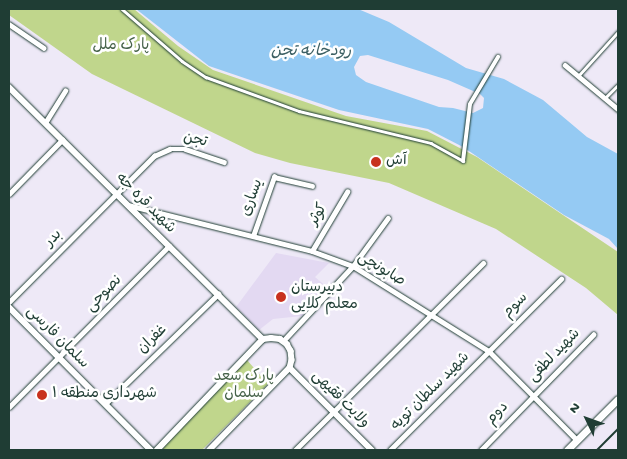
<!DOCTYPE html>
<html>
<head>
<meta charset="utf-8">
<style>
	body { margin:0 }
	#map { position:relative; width:627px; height:459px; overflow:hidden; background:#eee9f7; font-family:"Gochi Hand","Playpen Sans Arabic",sans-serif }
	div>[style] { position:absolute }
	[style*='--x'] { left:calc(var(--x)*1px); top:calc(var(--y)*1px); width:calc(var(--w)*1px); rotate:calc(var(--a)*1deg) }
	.built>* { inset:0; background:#e3d9f2 }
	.green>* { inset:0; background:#c0d68c }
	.water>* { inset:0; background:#95caf3 }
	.roads { filter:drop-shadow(0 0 1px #1f3d34) drop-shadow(0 0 1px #1f3d34) }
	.service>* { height:2.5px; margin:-1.25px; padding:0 1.25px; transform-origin:1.25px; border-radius:1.25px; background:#fff }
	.pedestrian>* { height:4px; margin:-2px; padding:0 2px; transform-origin:2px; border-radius:2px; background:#fff }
	.minor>* { height:4.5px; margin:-2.25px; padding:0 2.25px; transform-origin:2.25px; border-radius:2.25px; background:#fff }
	.tertiary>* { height:5.5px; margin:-2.75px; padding:0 2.75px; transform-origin:2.75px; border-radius:2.75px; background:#fff }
	.secondary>* { height:7px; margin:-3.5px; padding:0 3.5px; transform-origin:3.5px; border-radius:3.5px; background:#fff }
	.rail>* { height:2px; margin:-1px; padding:0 1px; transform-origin:1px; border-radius:1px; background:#1f3d34 }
	.dots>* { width:14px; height:14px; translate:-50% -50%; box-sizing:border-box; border:2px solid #fff; border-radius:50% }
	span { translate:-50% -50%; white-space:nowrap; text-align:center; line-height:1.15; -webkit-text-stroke:5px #fff; paint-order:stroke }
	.park-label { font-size:15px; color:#47634a }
	.street-label { font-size:15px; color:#1f3d34 }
	.poi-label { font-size:15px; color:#1f3d34 }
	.left { translate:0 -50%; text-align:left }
	.water-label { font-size:16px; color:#3c6064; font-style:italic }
	.frame { position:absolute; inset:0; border:10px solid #1f3d34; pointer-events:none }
	.north { position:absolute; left:562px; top:394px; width:50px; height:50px; -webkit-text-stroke:4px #fff; paint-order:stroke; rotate:312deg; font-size:14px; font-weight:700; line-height:20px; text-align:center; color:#1f3d34 }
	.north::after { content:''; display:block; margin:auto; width:18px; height:22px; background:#1f3d34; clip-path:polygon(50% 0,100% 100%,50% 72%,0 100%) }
</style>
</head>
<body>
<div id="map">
	<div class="built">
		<i style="clip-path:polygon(276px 253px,329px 263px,315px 277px,328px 288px,302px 316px,273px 319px,259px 330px,236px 307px)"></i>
	</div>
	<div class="green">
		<i style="clip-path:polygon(9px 9px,134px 9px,178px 46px,213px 70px,346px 116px,427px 131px,477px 157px,618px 252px,618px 315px,586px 288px,496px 229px,389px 183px,290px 163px,255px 153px,92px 74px,9px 15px)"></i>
		<i style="clip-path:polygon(247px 360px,268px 384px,202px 450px,161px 450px)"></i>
	</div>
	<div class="water">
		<i style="clip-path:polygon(evenodd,136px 9px,358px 9px,389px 22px,466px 68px,504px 79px,543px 100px,587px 137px,618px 154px,618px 249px,609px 239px,564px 215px,463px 147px,428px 129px,339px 110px,209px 66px,136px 9px,368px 55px,448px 80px,480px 94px,484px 98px,483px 108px,473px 113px,453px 108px,439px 107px,366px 82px,356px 75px,354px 67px,360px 56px,368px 55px)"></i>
	</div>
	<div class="roads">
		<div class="service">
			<i style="--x:122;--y:9;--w:79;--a:40.9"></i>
			<i style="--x:182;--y:61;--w:29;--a:34"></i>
			<i style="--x:206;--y:77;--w:99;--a:20.1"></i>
			<i style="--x:299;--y:111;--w:136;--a:13.6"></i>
			<i style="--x:431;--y:143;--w:37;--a:29"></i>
			<i style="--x:579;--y:75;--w:58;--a:-47.8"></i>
			<i style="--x:606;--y:97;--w:17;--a:-45"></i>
		</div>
		<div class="pedestrian">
			<i style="--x:463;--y:161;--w:57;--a:-83"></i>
			<i style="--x:470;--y:104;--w:55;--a:-59.2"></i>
		</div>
		<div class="minor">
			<i style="--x:9;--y:24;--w:42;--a:34.4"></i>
			<i style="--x:565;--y:65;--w:69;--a:39.7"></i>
			<i style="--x:45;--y:123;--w:38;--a:-58"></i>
			<i style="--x:9;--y:194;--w:76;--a:-45.5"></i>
			<i style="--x:128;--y:205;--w:190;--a:14"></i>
			<i style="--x:312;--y:251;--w:44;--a:20.1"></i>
			<i style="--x:353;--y:266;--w:160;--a:32"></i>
			<i style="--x:489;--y:351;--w:125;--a:45.3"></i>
			<i style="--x:253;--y:236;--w:63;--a:-70.4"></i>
			<i style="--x:274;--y:177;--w:39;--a:13"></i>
			<i style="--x:312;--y:251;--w:69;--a:-59.3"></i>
			<i style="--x:9;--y:302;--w:206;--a:-45.2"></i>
			<i style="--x:154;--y:156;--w:17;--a:-24"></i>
			<i style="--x:170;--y:149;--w:15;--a:0"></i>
			<i style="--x:185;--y:149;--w:41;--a:18.4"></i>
			<i style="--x:283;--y:341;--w:103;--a:-47"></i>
			<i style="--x:353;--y:266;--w:59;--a:-53.9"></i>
			<i style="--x:105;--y:404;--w:158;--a:-44.2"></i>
			<i style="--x:9;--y:407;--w:227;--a:-45.2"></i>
			<i style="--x:295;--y:450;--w:265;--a:-44.8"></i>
			<i style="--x:390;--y:450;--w:242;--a:-45"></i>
			<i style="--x:481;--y:450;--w:161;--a:-45.8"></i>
		</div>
		<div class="tertiary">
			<i style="--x:9;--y:87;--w:358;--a:44.8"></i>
			<i style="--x:9;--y:307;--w:202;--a:45.2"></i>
			<i style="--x:290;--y:368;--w:116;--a:45"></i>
			<i style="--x:157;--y:450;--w:153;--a:-46.3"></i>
			<i style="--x:263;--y:339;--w:8;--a:-7"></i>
			<i style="--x:271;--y:338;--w:9;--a:6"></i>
			<i style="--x:280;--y:339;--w:9;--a:36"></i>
			<i style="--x:287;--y:344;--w:8;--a:60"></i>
			<i style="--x:291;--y:351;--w:9;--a:84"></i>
			<i style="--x:292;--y:360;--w:8;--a:104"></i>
			<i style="--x:290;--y:368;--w:115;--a:134.3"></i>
		</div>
		<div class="secondary">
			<i style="--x:567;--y:450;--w:72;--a:-45"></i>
		</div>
	</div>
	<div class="rail">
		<i style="--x:597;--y:450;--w:30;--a:-45"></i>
	</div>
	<div class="dots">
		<i style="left:376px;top:162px;background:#c8321e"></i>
		<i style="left:281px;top:297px;background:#c8321e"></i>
		<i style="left:42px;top:395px;background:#c8321e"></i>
	</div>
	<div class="park-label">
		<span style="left:121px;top:47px">پارک ملل</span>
		<span style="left:244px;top:386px">پارک سعد<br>سلمان</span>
	</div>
	<div class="street-label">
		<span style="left:195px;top:141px;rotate:13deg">تجن</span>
		<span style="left:253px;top:198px;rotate:-70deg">یساری</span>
		<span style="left:145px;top:204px;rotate:45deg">شهید قره جه</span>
		<span style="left:319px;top:215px;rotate:-60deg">کوثر</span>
		<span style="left:54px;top:239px;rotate:-45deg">بدر</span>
		<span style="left:381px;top:270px;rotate:31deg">صابونچی</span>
		<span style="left:105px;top:294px;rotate:-46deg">نصوحی</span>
		<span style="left:516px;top:306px;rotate:-45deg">سوم</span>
		<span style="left:57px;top:338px;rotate:45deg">سلمان فارسی</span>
		<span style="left:153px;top:340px;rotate:-44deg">غفران</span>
		<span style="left:555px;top:356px;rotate:-46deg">شهید لطفی</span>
		<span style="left:431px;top:392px;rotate:-45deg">شهید سلطان تویه</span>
		<span style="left:340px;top:400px;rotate:45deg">ولایت فقیهی</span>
		<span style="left:498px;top:414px;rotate:-46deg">دوم</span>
	</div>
	<div class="poi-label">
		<span class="left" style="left:386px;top:162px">آش</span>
		<span class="left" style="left:291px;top:297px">دبیرستان<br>معلم کلایی</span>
		<span class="left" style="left:52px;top:395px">شهرداری منطقه ۱</span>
	</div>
	<div class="water-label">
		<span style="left:311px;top:53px">رودخانه تجن</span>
	</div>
	<div class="frame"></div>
	<div class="north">N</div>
</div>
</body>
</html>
